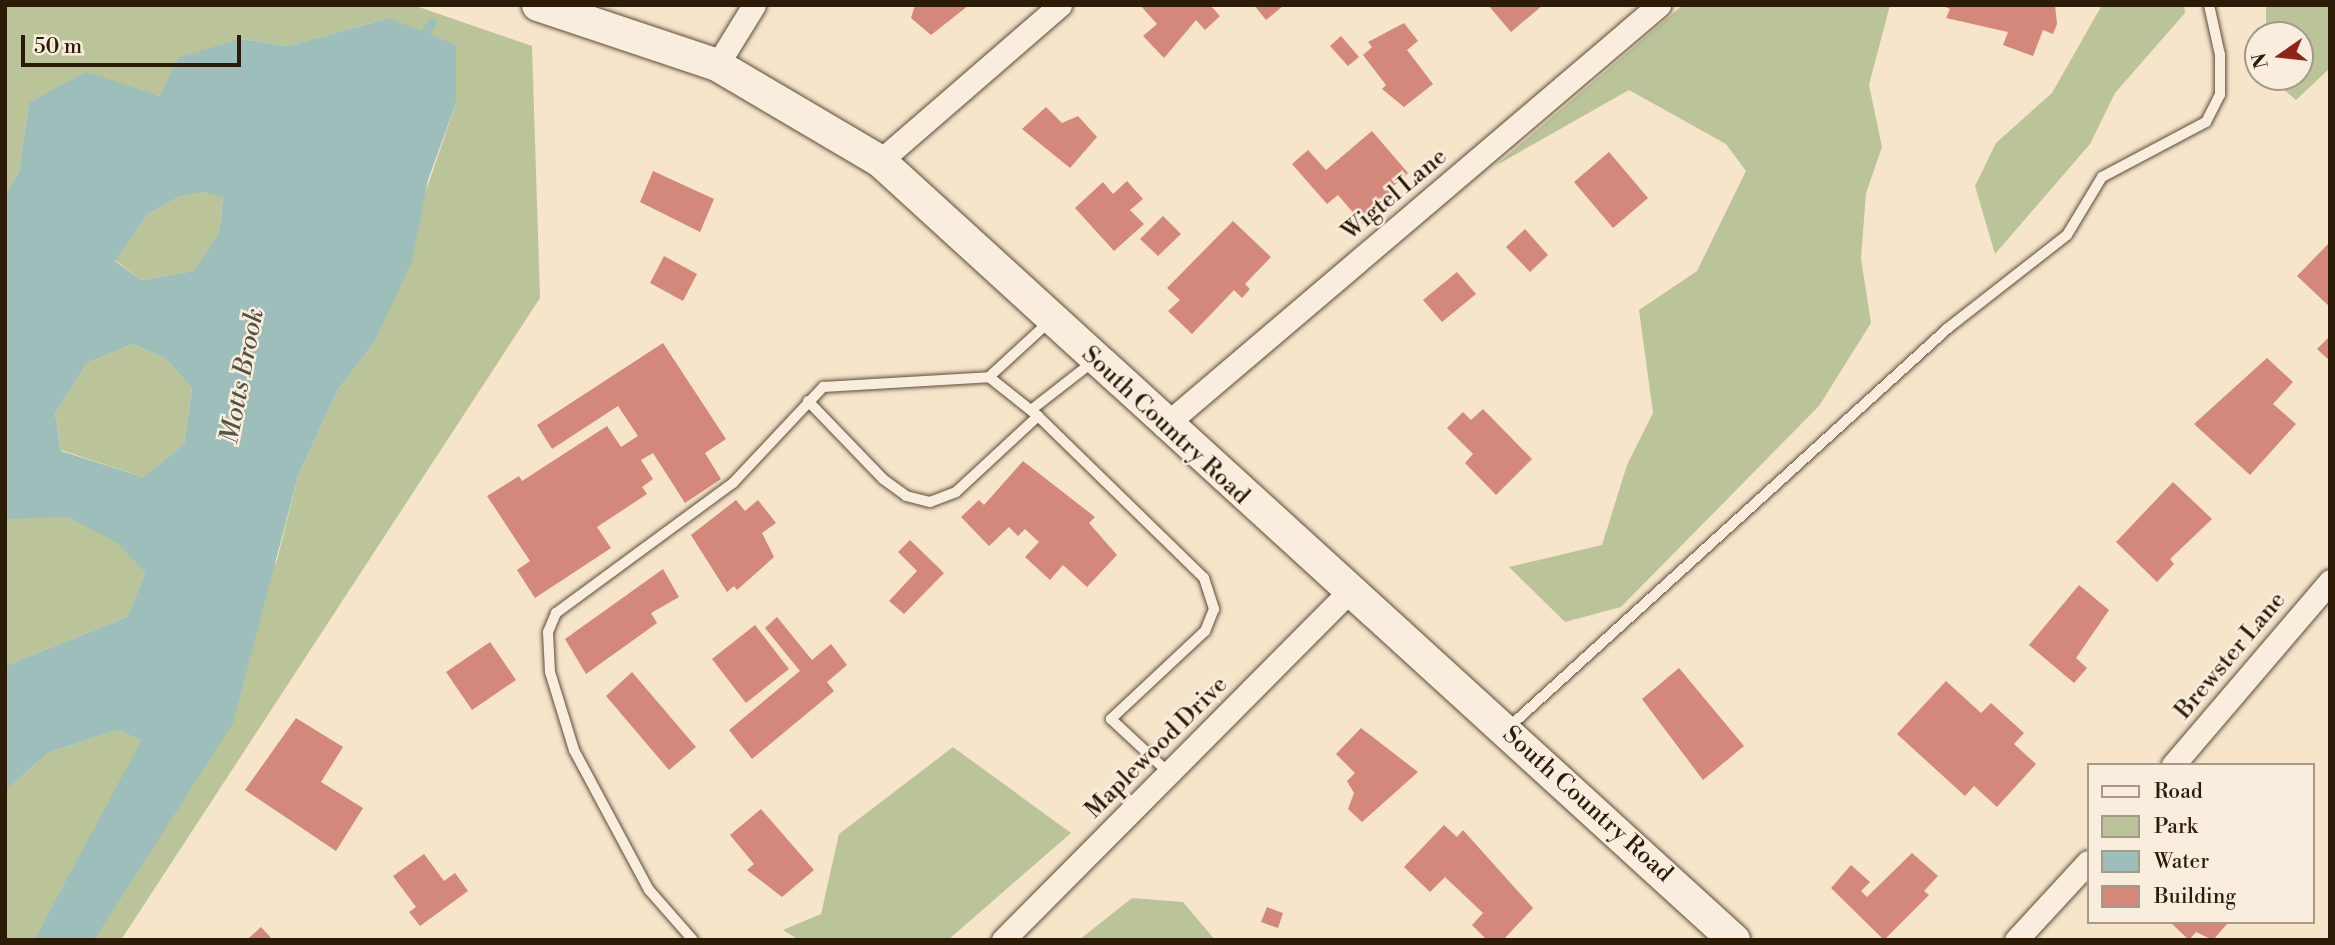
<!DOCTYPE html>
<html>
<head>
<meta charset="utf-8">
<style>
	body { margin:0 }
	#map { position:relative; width:2335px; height:945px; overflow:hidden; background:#f6e4cb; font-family:"Libre Bodoni",serif }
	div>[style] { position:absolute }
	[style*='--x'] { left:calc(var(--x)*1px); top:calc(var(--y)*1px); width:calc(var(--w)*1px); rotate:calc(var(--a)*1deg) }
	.green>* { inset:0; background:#bbc498 }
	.water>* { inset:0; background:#9dbeba }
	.stream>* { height:9px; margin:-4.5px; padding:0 4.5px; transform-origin:4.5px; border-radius:4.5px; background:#9dbeba }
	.building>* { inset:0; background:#d3887b }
	.roads { filter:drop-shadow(0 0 2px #5e4d38) drop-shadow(0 0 2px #5e4d38) }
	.lane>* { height:10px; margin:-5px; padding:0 5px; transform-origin:5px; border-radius:5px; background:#f9eddd }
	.street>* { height:23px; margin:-11.5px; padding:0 11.5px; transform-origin:11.5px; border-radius:11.5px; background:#f9eddd }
	.secondary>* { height:32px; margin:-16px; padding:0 16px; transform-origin:16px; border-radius:16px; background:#f9eddd }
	span { translate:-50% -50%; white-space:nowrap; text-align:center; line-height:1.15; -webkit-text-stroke:5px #f9eddd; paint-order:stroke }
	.street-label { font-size:24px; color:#2c1b07 }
	.water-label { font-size:26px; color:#545446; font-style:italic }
	.frame { position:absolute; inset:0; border:7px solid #2c1b07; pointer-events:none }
	.legend { position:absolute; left:2087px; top:763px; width:228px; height:161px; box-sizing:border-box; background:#f9eddd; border:2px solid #a79987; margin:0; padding:9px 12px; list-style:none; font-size:21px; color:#2c1b07 }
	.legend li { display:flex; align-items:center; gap:14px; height:35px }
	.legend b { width:35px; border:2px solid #a79987 }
	.north { position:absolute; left:2244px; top:21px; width:70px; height:70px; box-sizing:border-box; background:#f9eddd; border:2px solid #a79987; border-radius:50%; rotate:256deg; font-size:19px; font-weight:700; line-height:28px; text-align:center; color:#2c1b07 }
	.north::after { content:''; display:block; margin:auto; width:24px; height:32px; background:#8f2418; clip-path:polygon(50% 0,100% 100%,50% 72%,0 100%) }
	.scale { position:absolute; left:21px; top:35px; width:220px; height:32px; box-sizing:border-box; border:4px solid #2c1b07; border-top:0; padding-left:9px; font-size:21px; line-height:24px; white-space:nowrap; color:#2c1b07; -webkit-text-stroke:5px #f9eddd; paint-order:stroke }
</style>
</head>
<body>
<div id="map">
	<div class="green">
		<i style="clip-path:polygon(5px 5px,413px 5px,532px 46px,540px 298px,121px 940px,94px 940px,277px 560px,298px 476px,337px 391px,374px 343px,456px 103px,389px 18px,288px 46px,240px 39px,160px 96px,86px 73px,29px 102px,19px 171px,5px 196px)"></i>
		<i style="clip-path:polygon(1683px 5px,1890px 5px,1869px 85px,1882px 147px,1866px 193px,1861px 259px,1871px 323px,1819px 406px,1621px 607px,1565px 622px,1509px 567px,1602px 545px,1627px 465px,1653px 413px,1639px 310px,1697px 271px,1746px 171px,1726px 144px,1629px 90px,1495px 166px)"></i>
		<i style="clip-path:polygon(2102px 5px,2184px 5px,2185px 13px,2115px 93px,2090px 144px,1995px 254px,1975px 186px,1996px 143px,2052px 93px)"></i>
		<i style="clip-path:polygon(2266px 5px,2330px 5px,2330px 68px,2296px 100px,2269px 77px,2300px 77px,2300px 35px,2266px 35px)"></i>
		<i style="clip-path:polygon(204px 192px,223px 196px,219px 233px,193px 271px,141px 280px,115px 260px,148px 214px,179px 197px)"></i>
		<i style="clip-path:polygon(133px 344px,165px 358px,192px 388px,184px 444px,143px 477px,61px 450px,55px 413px,87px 363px)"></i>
		<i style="clip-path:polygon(26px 514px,67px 517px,118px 542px,145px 573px,127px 617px,5px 666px,5px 519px)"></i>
		<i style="clip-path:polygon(118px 730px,141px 741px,119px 785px,34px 940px,5px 940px,5px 791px,48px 753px)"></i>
		<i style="clip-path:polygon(953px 747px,1071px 833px,948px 940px,799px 940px,783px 930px,821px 914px,839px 834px)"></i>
		<i style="clip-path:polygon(1132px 898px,1183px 902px,1215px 940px,1079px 940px)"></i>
	</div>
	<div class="water">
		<i style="clip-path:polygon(evenodd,389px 18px,456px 45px,456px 103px,428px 180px,412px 261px,374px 343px,337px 391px,298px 476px,233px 723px,94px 940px,34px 940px,141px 741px,118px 730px,48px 753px,5px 791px,5px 666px,127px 617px,145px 573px,118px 543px,67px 517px,5px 519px,5px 196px,19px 171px,29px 102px,86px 72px,160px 96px,179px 57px,240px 39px,288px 46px,389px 18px,204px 192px,223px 197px,219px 233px,193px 271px,141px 280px,115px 261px,148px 214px,179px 197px,204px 192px,389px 18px,133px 344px,165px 358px,192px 388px,184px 444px,143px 477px,61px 451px,55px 413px,87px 363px,133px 344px)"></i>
	</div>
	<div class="stream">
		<i style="--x:419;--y:42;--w:24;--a:-57"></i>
	</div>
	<div class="building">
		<i style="clip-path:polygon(915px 5px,969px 5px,931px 35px,911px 18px)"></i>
		<i style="clip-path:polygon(1140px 5px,1210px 5px,1220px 16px,1205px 30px,1196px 20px,1164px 58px,1143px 36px,1157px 24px)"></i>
		<i style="clip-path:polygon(1254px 5px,1284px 5px,1266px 20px)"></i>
		<i style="clip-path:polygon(1488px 5px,1543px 5px,1511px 32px)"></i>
		<i style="clip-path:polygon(1941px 5px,2055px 5px,2057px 24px,2053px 34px,2043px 30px,2033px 56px,2003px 45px,2008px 32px,1946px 18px,1950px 9px)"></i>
		<i style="clip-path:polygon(1404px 23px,1418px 41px,1407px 50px,1433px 84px,1404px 107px,1382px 89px,1386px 85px,1363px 55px,1372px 47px,1368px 42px)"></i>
		<i style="clip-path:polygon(1341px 36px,1359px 57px,1348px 66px,1330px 46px)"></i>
		<i style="clip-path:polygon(1046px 107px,1062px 123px,1078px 116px,1097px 137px,1070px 168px,1022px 129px)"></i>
		<i style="clip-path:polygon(1372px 131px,1408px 173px,1389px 190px,1395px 196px,1363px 224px,1338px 195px,1327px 204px,1292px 164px,1308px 150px,1326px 170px)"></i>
		<i style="clip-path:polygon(1609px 152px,1648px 198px,1613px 228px,1574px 182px)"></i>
		<i style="clip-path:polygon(653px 171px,714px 199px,700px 232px,640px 202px)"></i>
		<i style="clip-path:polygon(1127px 181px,1143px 199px,1130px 210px,1144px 224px,1114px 251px,1075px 208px,1103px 182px,1113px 194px)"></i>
		<i style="clip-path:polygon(1163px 216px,1181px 234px,1158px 256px,1140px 239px)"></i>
		<i style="clip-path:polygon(1233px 221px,1271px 257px,1245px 284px,1250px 289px,1242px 298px,1234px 290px,1192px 334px,1168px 311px,1180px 300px,1167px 288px)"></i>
		<i style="clip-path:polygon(1525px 229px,1548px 255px,1530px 272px,1506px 247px)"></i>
		<i style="clip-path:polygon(2330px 242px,2330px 307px,2297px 276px)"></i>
		<i style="clip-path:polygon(664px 256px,697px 274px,683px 301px,650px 283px)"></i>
		<i style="clip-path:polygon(1457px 272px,1476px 294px,1442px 322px,1423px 300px)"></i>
		<i style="clip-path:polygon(2330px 336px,2330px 361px,2317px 349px)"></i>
		<i style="clip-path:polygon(663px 343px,726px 439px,705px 453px,721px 479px,685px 503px,653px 453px,641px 460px,653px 479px,642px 487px,647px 494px,597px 527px,611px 548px,535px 598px,517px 570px,530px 561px,487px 496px,519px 476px,522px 481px,607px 426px,621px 447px,638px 436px,618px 406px,552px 449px,537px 425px)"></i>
		<i style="clip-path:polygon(2267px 358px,2293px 382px,2273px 404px,2296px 424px,2250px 475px,2194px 424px)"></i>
		<i style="clip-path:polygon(1483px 409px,1532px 459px,1496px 495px,1465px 463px,1473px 454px,1447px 428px,1463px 412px,1471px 420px)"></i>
		<i style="clip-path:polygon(1023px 461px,1095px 517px,1089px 523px,1117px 555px,1087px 587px,1063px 565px,1050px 580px,1025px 557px,1039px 542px,1025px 529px,1018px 536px,1009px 527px,989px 546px,961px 517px,979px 500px,984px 505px)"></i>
		<i style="clip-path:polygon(2173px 482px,2212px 519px,2170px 559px,2174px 564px,2157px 582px,2116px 542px)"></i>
		<i style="clip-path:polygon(736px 500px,745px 511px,758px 500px,776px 523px,762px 533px,774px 557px,737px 590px,734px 586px,727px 592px,691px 535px)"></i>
		<i style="clip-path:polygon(910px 540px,944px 573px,904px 614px,889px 601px,917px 571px,898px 552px)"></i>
		<i style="clip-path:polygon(663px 569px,679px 597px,651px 613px,657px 623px,586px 674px,565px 639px)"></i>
		<i style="clip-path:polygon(2079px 585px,2109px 610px,2076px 658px,2087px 668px,2074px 683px,2029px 645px)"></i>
		<i style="clip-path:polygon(777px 617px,812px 660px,831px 644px,847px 665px,827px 682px,834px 691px,752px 759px,729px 730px,800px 671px,765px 628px)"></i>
		<i style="clip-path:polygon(755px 625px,789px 669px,746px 703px,712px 659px)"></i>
		<i style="clip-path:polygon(490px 642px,516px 680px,472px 710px,446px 672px)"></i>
		<i style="clip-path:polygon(1679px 668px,1744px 746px,1703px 780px,1642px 699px)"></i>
		<i style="clip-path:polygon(632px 672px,696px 747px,669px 770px,606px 696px)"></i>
		<i style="clip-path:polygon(1946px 681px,1981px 713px,1991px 703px,2024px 733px,2014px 744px,2036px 764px,1997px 807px,1974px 786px,1965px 796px,1897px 734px)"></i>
		<i style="clip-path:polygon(296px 718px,343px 747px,321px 782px,363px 808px,336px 851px,245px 790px)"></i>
		<i style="clip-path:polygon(1361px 728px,1418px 772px,1362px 822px,1348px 809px,1354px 793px,1347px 781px,1355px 773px,1336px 754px)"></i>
		<i style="clip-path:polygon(761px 809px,814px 870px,782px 897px,747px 870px,754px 864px,730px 835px)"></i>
		<i style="clip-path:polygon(1444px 825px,1457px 837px,1463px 830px,1533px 908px,1503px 940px,1487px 940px,1472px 925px,1483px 913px,1445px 877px,1430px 892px,1404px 867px)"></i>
		<i style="clip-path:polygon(1912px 853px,1938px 876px,1924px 891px,1929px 895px,1884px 940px,1831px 888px,1851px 865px,1870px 882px,1861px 891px,1867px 897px)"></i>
		<i style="clip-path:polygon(424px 854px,444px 881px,455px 873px,468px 891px,420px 926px,409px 912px,416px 907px,393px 876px)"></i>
		<i style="clip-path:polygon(1267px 907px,1283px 913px,1278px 928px,1261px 922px)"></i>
		<i style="clip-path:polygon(2170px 922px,2225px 922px,2227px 924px,2213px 940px,2196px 932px,2189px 940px)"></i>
		<i style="clip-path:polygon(261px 927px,273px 940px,244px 940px,249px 938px)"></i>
	</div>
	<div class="roads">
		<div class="lane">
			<i style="--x:989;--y:377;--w:84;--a:-42.6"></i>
			<i style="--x:808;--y:401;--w:108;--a:46.1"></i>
			<i style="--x:883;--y:479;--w:29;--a:36"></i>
			<i style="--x:906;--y:496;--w:25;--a:14"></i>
			<i style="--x:930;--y:502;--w:28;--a:-21"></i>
			<i style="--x:956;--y:492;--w:112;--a:-42.8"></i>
			<i style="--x:1031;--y:410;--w:80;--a:-37.9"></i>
			<i style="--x:1508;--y:728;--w:595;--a:-42.27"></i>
			<i style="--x:1948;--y:328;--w:151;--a:-38"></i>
			<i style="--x:2067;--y:235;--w:68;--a:-58.9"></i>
			<i style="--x:2102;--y:177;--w:118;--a:-27.9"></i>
			<i style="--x:2206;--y:122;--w:30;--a:-63"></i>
			<i style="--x:2220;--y:95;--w:40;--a:-90"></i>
			<i style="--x:2220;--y:55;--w:51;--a:-102.4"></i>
			<i style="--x:693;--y:940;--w:67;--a:-131.3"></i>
			<i style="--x:649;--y:890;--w:159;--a:-118.2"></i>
			<i style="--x:574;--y:750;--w:82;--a:-107.1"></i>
			<i style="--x:550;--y:672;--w:40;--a:-92.9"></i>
			<i style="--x:548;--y:632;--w:21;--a:-67"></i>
			<i style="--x:556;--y:613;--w:220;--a:-36.3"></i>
			<i style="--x:733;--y:483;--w:132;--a:-46.8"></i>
			<i style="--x:823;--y:387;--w:166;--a:-3.4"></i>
			<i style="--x:989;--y:377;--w:63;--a:38.5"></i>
			<i style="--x:1038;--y:416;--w:232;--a:44.3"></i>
			<i style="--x:1204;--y:578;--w:33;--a:72"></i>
			<i style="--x:1214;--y:609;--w:24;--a:112"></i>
			<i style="--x:1205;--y:631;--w:129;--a:136.9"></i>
			<i style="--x:1111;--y:719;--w:79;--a:43"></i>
		</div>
		<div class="street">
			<i style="--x:717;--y:65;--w:70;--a:-58.3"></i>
			<i style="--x:880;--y:161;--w:238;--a:-40.9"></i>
			<i style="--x:1164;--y:426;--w:650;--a:-40.38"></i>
			<i style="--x:2173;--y:765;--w:242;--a:-49.5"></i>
			<i style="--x:1003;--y:940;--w:491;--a:-45.2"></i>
			<i style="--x:2016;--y:940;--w:106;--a:-47.3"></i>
		</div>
		<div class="secondary">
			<i style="--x:538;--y:5;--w:189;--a:18.5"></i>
			<i style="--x:717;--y:65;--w:189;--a:30.5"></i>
			<i style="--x:880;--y:161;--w:1156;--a:42.37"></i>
		</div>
	</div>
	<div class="street-label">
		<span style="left:1395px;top:195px;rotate:-40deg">Wigtel Lane</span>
		<span style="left:1165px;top:426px;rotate:43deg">South Country Road</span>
		<span style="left:2231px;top:656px;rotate:-50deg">Brewster Lane</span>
		<span style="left:1157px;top:748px;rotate:-45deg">Maplewood Drive</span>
		<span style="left:1587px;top:805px;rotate:42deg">South Country Road</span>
	</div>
	<div class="water-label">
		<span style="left:243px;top:376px;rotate:-79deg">Motts Brook</span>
	</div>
	<div class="frame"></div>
	<ul class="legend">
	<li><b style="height:9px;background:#f9eddd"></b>Road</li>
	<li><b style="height:19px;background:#bbc498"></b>Park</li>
	<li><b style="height:19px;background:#9dbeba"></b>Water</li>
	<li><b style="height:19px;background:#d3887b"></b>Building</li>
	</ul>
	<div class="north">N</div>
	<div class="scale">50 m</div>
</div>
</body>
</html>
